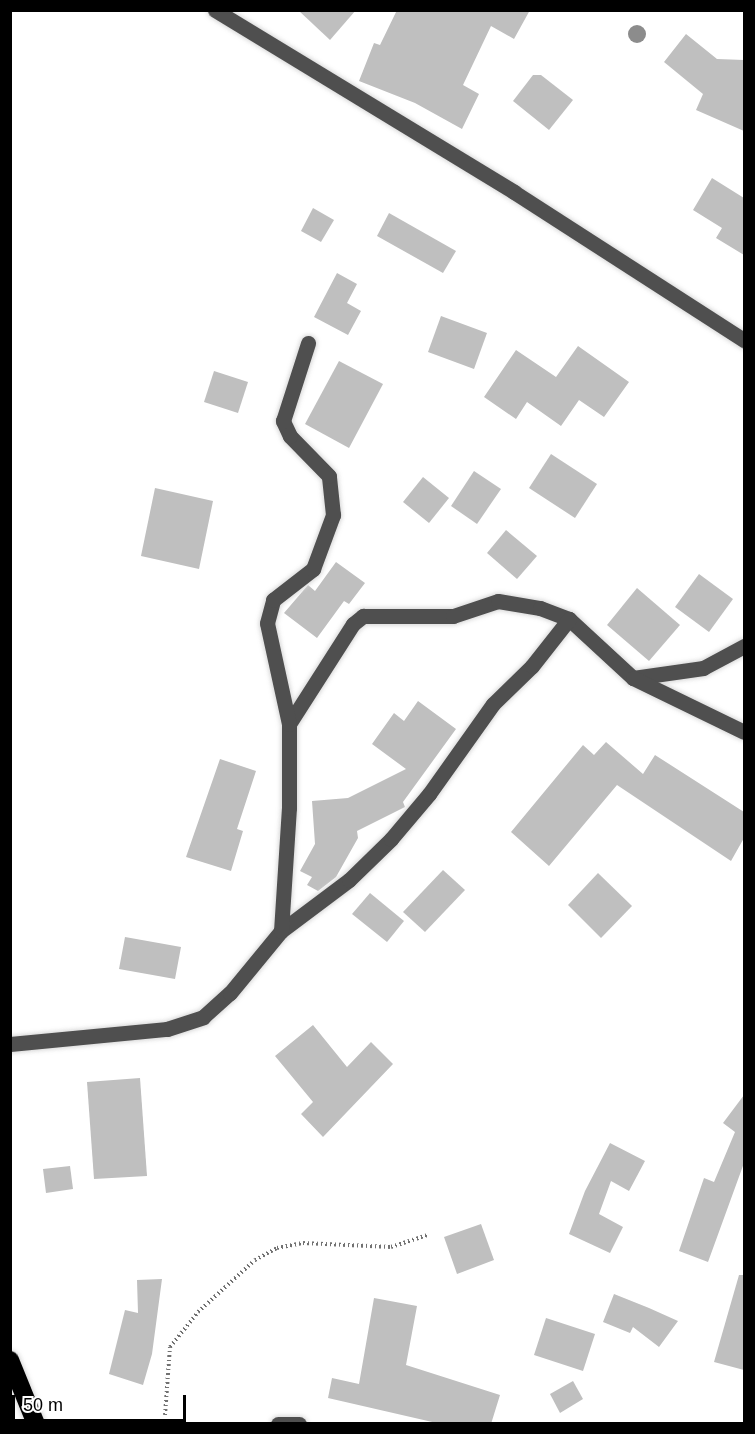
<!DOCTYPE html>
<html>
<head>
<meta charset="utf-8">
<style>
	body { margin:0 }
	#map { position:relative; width:755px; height:1434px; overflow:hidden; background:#fff; font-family:Helvetica,sans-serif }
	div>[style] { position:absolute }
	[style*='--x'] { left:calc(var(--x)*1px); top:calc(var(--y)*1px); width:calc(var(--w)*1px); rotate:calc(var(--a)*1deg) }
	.building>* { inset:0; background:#bfbfbf }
	.path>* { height:4px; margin-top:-2px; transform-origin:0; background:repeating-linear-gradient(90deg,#717171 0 1.5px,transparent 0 4.5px) }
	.roads { filter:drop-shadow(0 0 2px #dbdbdb) drop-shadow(0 0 2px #dbdbdb) }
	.minor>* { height:15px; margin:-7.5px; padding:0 7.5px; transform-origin:7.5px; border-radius:7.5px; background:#4f4f4f }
	.highway>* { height:18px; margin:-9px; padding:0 9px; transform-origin:9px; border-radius:9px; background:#000 }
	.trees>* { width:18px; height:18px; margin:-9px; border-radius:50%; background:#8c8c8c }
	span { translate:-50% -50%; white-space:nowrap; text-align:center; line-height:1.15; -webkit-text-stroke:6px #fff; paint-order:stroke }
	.frame { position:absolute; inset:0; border:12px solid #000; pointer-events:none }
	.scale { position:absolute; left:12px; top:1395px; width:174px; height:27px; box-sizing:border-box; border:3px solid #000; border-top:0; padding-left:8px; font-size:18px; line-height:21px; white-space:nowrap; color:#000; -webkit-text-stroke:4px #fff; paint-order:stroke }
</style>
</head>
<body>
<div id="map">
	<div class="building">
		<i style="clip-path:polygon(298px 10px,356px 10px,330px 40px)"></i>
		<i style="clip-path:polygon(397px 10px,530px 10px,514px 39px,491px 26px,463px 85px,479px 94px,462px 129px,415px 103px,359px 81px,374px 43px,380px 45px)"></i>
		<i style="clip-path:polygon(686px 34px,717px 59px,744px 60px,744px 131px,696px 110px,703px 94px,664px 62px)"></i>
		<i style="clip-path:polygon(533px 75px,541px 75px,573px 100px,549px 130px,513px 101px)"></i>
		<i style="clip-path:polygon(712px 178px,744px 198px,744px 255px,716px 238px,722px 228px,693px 210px)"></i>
		<i style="clip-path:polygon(313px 208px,334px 220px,321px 242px,301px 231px)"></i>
		<i style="clip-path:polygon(389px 213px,456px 251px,443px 273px,377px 236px)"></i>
		<i style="clip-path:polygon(337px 273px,357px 284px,347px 303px,361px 311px,348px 335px,314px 317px)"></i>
		<i style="clip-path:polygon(441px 316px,487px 333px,474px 369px,428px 352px)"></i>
		<i style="clip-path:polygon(578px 346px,629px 382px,604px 417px,579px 400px,561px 426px,527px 402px,516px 419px,484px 397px,516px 350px,556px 377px)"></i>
		<i style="clip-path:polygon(339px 361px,383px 384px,349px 448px,305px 424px)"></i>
		<i style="clip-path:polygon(214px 371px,248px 382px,238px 413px,204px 402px)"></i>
		<i style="clip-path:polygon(551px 454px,597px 484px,575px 518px,529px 488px)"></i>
		<i style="clip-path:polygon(474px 471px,501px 489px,477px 524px,451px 506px)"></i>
		<i style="clip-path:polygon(423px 477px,449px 498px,429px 523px,403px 502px)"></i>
		<i style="clip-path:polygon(155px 488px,213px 501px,199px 569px,141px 556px)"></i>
		<i style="clip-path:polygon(506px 530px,537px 556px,517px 579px,487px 553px)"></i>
		<i style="clip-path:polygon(336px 562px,365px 583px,349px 604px,344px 601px,317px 638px,284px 613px,308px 585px,315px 591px)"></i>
		<i style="clip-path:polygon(699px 574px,733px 599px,709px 632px,675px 607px)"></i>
		<i style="clip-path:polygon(637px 588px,680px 625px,649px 661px,607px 625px)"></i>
		<i style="clip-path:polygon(418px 701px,456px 729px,403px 802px,405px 807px,357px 831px,358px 838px,336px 877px,318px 891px,307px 885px,312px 877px,300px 871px,315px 844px,312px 801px,348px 798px,406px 769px,372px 744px,394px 713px,404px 721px)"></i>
		<i style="clip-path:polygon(606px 742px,643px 774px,655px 755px,744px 812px,744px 838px,731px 861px,617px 785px,549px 866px,511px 832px,583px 745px,594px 755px)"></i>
		<i style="clip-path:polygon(220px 759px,256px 771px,237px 829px,243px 831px,231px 871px,186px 857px)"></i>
		<i style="clip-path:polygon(443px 870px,465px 890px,425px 932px,403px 912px)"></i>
		<i style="clip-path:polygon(598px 873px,632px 906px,601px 938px,568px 905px)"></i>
		<i style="clip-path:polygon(370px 893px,404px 921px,387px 942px,352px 914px)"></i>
		<i style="clip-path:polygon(125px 937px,181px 947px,175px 979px,119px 969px)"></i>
		<i style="clip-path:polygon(313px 1025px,347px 1067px,371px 1042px,393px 1064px,323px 1137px,301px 1114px,313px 1102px,275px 1056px)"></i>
		<i style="clip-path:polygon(140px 1078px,147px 1176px,94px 1179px,87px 1082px)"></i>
		<i style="clip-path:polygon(744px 1095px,744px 1163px,708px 1262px,679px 1251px,704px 1178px,714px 1182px,735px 1132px,723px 1123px)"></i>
		<i style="clip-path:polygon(610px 1143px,645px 1161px,629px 1191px,611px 1181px,599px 1214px,623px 1227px,610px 1253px,569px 1234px,585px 1191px)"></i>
		<i style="clip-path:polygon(70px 1166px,73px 1189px,46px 1193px,43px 1169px)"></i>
		<i style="clip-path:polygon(481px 1224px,494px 1260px,457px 1274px,444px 1237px)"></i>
		<i style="clip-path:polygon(739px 1275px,744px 1275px,744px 1370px,714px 1362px)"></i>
		<i style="clip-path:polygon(162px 1279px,152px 1354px,143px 1385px,109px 1374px,125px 1310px,138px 1313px,137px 1280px)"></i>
		<i style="clip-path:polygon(614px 1294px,649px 1308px,678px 1321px,659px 1347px,633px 1327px,630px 1333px,603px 1322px)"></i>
		<i style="clip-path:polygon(374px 1298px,417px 1306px,406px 1365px,500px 1395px,491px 1424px,441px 1424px,328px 1398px,332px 1378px,359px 1384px)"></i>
		<i style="clip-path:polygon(546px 1318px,595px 1334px,583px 1371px,534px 1355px)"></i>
		<i style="clip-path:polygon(573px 1381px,583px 1399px,560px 1413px,550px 1394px)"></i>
	</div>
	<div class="path">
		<i style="--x:165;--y:1415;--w:68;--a:-85.8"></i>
		<i style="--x:170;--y:1347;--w:45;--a:-51.3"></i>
		<i style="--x:198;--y:1312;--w:77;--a:-42.4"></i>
		<i style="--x:255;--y:1260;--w:25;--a:-29"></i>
		<i style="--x:277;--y:1248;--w:26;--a:-11"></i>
		<i style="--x:303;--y:1243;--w:88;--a:2.6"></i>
		<i style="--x:391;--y:1247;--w:39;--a:-18"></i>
	</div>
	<div class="roads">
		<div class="minor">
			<i style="--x:215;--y:10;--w:350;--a:31.3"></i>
			<i style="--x:514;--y:192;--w:274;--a:32.8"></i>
			<i style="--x:633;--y:678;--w:71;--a:-8.1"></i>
			<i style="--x:703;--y:668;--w:47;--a:-28.2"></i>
			<i style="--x:289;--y:724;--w:119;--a:-57.4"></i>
			<i style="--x:353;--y:624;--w:13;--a:-39"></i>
			<i style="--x:363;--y:616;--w:90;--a:0"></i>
			<i style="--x:453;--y:616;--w:47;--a:-18.4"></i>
			<i style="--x:498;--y:601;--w:43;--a:9.5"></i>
			<i style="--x:540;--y:608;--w:31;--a:21"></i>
			<i style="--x:569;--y:619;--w:87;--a:42.7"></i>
			<i style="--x:633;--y:678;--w:123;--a:25.9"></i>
			<i style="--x:281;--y:931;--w:85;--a:-36.9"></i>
			<i style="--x:349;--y:880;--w:59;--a:-44.3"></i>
			<i style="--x:391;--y:839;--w:59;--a:-49.8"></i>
			<i style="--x:429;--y:794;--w:110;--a:-54.6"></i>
			<i style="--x:493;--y:704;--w:54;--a:-44.3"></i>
			<i style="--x:532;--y:666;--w:60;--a:-51.8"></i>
			<i style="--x:10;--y:1044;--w:158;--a:-5.5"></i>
			<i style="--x:167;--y:1029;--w:38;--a:-18"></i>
			<i style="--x:203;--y:1017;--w:36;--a:-42"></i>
			<i style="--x:230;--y:993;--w:80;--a:-50.6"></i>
			<i style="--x:281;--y:931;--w:123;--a:-86.3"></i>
			<i style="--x:289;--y:808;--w:84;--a:-90"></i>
			<i style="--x:289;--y:724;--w:103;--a:-102.3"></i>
			<i style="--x:267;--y:623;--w:24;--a:-75"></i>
			<i style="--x:273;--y:600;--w:51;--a:-37.8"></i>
			<i style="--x:313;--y:569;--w:58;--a:-69.7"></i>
			<i style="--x:333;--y:515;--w:39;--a:-96"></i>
			<i style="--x:329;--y:476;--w:56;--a:-134.3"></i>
			<i style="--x:290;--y:436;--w:17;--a:-115"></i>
			<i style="--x:283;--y:421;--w:82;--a:-72.2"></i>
			<i style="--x:278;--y:1424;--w:21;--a:0"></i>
		</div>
		<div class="highway">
			<i style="--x:10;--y:1360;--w:69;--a:67.9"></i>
		</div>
	</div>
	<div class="trees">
		<i style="left:637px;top:34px"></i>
	</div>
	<div class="frame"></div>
	<div class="scale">50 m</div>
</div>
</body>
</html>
